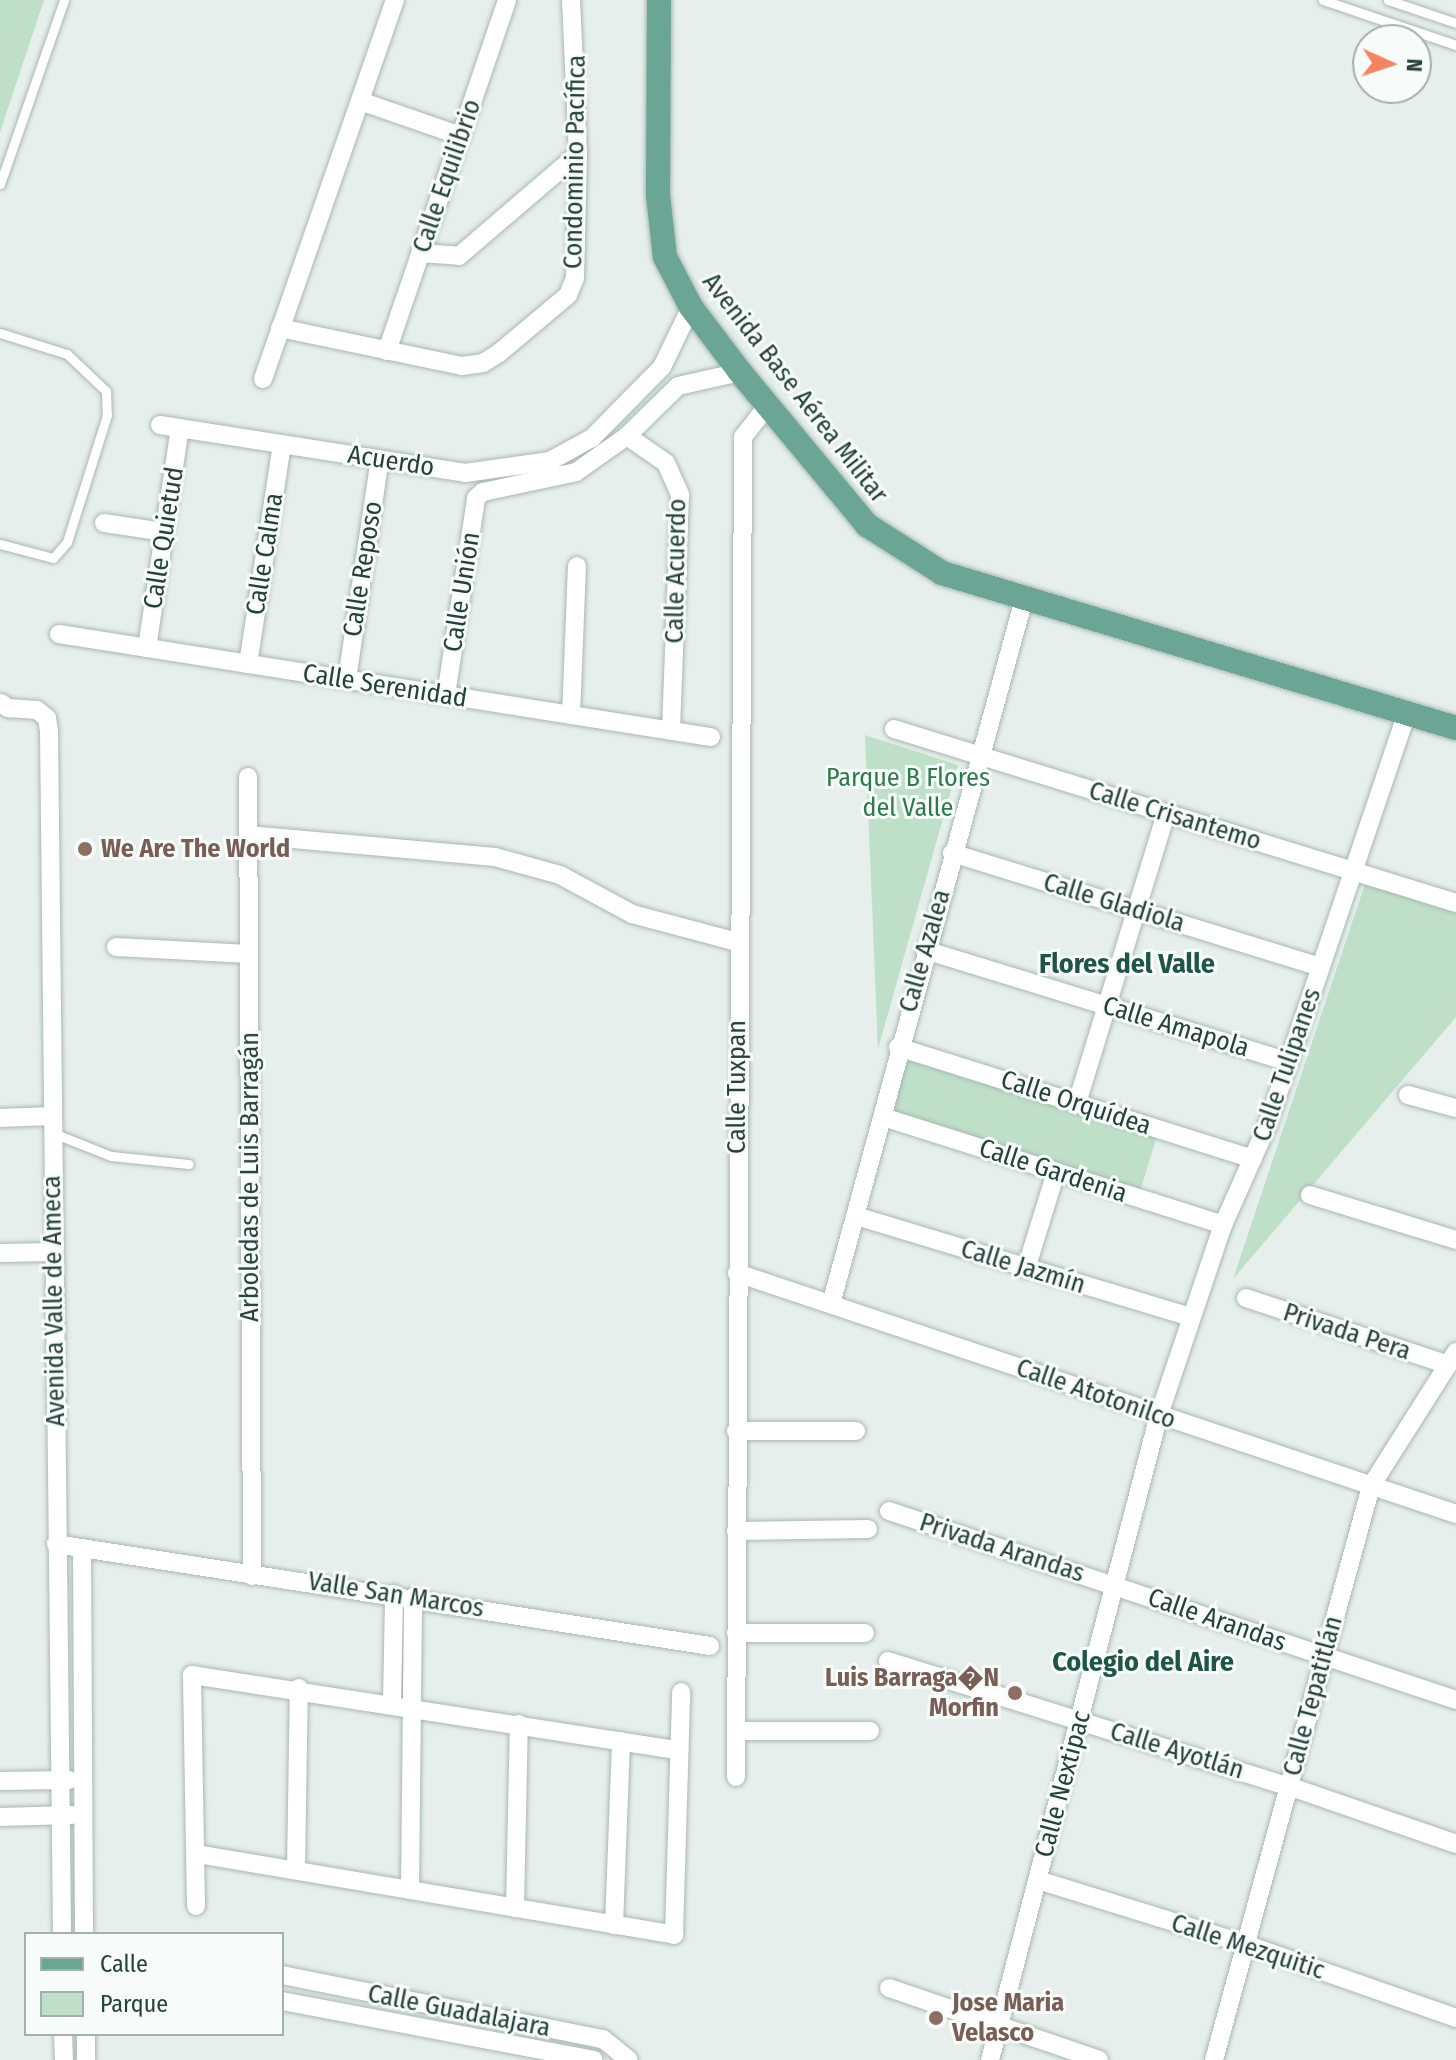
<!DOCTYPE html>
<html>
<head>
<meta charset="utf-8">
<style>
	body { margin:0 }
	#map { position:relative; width:1456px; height:2060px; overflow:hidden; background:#e6efeb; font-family:"Fira Sans Condensed",sans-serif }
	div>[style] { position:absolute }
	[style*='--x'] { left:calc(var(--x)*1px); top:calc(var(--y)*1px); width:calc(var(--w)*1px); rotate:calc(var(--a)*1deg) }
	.green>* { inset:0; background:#bfe0c8 }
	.roads { filter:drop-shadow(0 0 2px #a8b8b2) drop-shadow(0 0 2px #a8b8b2) }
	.lane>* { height:9px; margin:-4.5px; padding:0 4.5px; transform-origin:4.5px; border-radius:4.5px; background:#fff }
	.street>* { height:18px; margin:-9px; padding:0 9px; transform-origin:9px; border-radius:9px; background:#fff }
	.primary>* { height:24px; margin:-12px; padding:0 12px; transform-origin:12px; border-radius:12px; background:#6aa596 }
	.dots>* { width:22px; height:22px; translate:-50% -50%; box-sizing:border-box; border:4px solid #f7fbf9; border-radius:50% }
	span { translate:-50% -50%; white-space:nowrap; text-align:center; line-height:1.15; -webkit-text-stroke:6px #f7fbf9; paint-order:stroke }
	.street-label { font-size:26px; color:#24423a }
	.park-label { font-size:26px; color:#2d7a4b }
	.education-label { font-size:26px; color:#785e54; font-weight:700 }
	.left { translate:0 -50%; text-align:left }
	.right { translate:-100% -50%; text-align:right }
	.neighbourhood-label { font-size:28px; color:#1f5548; font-weight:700 }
	.legend { position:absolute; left:24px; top:1932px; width:260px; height:104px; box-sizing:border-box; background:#f7fbf9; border:2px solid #a3b1ad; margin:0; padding:10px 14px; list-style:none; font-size:24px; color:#24423a }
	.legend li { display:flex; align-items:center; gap:16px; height:40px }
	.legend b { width:40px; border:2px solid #a3b1ad }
	.north { position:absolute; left:1352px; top:24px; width:80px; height:80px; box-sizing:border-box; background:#f7fbf9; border:2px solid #a3b1ad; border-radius:50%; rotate:93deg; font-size:22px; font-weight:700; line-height:32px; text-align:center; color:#24423a }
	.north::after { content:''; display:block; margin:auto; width:28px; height:36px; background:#f4845f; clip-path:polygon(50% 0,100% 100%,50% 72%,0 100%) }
</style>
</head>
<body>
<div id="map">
	<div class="green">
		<i style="clip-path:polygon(0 0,44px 0,0 132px)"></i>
		<i style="clip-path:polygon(865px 735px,958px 765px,878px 1049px)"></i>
		<i style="clip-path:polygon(1365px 884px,1456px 913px,1456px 1017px,1233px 1279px)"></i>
		<i style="clip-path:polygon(907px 1060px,1157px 1136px,1140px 1191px,891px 1113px)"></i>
	</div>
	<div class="roads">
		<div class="lane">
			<i style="--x:1323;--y:0;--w:140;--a:18.7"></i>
			<i style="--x:1388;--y:0;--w:72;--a:18.7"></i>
			<i style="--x:0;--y:184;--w:195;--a:-70.8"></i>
			<i style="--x:0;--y:333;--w:70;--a:17.4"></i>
			<i style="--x:67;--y:354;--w:54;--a:43.5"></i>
			<i style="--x:106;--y:391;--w:24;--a:88"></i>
			<i style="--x:107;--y:415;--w:133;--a:107.5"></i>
			<i style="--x:67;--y:542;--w:21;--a:131"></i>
			<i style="--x:53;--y:558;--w:55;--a:-165.2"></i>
			<i style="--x:53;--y:1133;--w:62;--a:21.6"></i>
			<i style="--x:111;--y:1156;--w:78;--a:5.9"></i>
		</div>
		<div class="street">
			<i style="--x:360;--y:101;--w:107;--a:19.1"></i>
			<i style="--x:420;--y:253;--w:39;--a:4"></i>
			<i style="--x:459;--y:256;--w:157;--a:-40.6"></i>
			<i style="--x:280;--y:328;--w:186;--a:11.8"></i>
			<i style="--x:462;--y:366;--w:21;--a:-8"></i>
			<i style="--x:483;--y:363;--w:19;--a:-32"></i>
			<i style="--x:499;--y:353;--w:90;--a:-40"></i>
			<i style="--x:568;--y:295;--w:18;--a:-68"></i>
			<i style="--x:575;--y:278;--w:124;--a:-88.6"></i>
			<i style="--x:578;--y:154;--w:154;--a:-92.6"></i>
			<i style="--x:387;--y:351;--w:371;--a:-71.1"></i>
			<i style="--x:263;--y:379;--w:401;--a:-70.8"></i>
			<i style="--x:160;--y:425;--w:309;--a:8.9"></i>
			<i style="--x:465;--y:473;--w:86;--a:-8"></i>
			<i style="--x:550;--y:461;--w:48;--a:-28.7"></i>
			<i style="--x:592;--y:438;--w:100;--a:-45.4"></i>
			<i style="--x:662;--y:367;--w:67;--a:-64.2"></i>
			<i style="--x:627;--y:436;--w:47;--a:34.7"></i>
			<i style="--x:666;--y:463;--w:35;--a:66"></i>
			<i style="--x:680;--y:495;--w:236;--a:92.2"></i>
			<i style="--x:483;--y:492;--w:95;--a:-12.1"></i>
			<i style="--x:576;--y:472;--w:62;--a:-35.2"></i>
			<i style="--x:627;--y:436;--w:71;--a:-44.4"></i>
			<i style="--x:678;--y:386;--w:64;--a:-12.7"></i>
			<i style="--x:104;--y:523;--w:61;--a:8.5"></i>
			<i style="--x:59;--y:634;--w:660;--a:8.98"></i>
			<i style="--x:147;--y:648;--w:222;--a:-81.5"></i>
			<i style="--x:248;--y:664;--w:222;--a:-81.2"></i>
			<i style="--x:347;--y:679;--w:222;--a:-81.5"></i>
			<i style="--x:446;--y:695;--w:199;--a:-81.3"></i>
			<i style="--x:476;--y:498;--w:9;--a:-41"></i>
			<i style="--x:1;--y:703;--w:9;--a:36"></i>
			<i style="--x:8;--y:708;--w:29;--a:4"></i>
			<i style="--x:37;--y:710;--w:13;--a:39"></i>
			<i style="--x:47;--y:718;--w:12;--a:81"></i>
			<i style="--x:49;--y:730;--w:1204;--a:89.38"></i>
			<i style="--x:571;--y:715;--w:149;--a:-87.7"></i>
			<i style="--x:894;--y:729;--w:588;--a:17.2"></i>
			<i style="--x:248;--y:777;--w:799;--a:89.71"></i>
			<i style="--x:248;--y:835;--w:248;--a:5.1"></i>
			<i style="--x:495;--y:857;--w:67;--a:15.5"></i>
			<i style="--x:560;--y:875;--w:82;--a:28.4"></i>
			<i style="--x:632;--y:914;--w:109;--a:14.9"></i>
			<i style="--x:952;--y:853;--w:386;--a:17.2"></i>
			<i style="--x:116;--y:947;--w:133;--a:3"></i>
			<i style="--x:925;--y:950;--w:381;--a:17.1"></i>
			<i style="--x:898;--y:1047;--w:372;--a:17.5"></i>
			<i style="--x:1408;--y:1095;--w:50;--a:15.2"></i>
			<i style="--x:1077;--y:1103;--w:303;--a:-72.9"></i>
			<i style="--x:883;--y:1117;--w:357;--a:17.6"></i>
			<i style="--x:0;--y:1118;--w:51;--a:-2.2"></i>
			<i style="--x:1310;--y:1195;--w:153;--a:17.1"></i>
			<i style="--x:856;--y:1216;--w:350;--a:16.8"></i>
			<i style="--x:0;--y:1253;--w:54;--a:-1.1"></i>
			<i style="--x:1026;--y:1269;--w:102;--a:-72.8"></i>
			<i style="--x:737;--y:1273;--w:758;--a:18.53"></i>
			<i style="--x:1246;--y:1298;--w:213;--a:18.3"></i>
			<i style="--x:831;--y:1304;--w:731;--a:-74.69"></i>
			<i style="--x:736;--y:1431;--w:120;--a:0"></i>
			<i style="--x:889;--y:1511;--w:598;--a:18.43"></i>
			<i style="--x:736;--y:1531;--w:132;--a:-0.9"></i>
			<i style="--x:56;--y:1544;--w:662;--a:8.86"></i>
			<i style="--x:82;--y:1548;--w:386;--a:89.7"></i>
			<i style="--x:736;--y:1633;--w:129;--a:0"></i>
			<i style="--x:888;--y:1661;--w:419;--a:17.4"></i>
			<i style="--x:1288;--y:1786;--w:178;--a:19"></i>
			<i style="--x:392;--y:1703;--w:109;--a:-88.9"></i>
			<i style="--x:736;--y:1731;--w:134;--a:0"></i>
			<i style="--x:736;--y:1777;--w:1340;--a:-89.7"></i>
			<i style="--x:743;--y:437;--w:39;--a:-52"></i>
			<i style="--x:0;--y:1781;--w:69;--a:-0.8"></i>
			<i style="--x:0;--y:1817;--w:72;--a:-1.6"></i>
			<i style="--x:197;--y:1854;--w:484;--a:9.6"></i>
			<i style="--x:674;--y:1935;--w:243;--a:-88.3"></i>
			<i style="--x:296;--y:1870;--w:182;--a:-89.1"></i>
			<i style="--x:1038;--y:1880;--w:217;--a:17.2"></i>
			<i style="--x:1245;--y:1944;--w:224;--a:19.3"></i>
			<i style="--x:410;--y:1890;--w:293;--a:-89.4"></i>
			<i style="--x:196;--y:1906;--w:231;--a:-91"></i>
			<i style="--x:192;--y:1675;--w:493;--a:8.8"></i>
			<i style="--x:515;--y:1908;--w:184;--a:-88.8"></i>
			<i style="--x:614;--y:1925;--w:184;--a:-87.8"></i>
			<i style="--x:282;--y:1975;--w:327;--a:11.3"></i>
			<i style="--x:603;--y:2039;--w:33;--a:39"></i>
			<i style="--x:889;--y:1988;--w:222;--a:18.9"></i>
			<i style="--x:282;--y:2001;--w:317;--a:10.7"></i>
			<i style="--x:63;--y:2034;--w:26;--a:88"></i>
			<i style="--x:86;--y:2034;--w:26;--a:90"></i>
			<i style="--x:990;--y:2060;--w:667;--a:-75.32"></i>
			<i style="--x:1159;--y:1415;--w:200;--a:-71.4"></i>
			<i style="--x:1223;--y:1225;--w:108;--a:-66"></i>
			<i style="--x:1267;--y:1126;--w:436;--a:-71.3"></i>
			<i style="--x:1214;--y:2060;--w:595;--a:-74.7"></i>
			<i style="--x:1371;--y:1486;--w:159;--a:-57.6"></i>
		</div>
		<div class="primary">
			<i style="--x:659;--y:0;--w:195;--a:90.3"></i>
			<i style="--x:658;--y:195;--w:62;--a:83.6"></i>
			<i style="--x:665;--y:257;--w:56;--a:62.5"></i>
			<i style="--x:691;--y:307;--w:81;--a:53"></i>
			<i style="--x:740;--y:372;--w:199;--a:50.3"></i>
			<i style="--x:867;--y:525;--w:89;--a:32.6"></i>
			<i style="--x:942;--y:573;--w:537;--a:16.78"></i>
		</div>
	</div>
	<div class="dots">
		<i style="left:85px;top:849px;background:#8d6e63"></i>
		<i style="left:1015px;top:1693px;background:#8d6e63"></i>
		<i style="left:936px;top:2018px;background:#8d6e63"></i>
	</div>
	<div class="street-label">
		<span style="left:575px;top:162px;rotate:-89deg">Condominio Pacífica</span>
		<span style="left:447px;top:176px;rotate:-71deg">Calle Equilibrio</span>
		<span style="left:795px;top:388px;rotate:52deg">Avenida Base Aérea Militar</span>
		<span style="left:391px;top:461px;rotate:9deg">Acuerdo</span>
		<span style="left:164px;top:538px;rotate:-81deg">Calle Quietud</span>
		<span style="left:265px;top:554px;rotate:-81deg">Calle Calma</span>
		<span style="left:363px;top:569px;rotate:-81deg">Calle Reposo</span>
		<span style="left:676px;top:571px;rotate:-89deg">Calle Acuerdo</span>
		<span style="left:462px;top:592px;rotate:-81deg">Calle Unión</span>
		<span style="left:385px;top:686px;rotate:9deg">Calle Serenidad</span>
		<span style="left:1175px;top:816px;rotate:17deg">Calle Crisantemo</span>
		<span style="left:1114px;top:903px;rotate:17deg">Calle Gladiola</span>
		<span style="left:925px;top:951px;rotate:-74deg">Calle Azalea</span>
		<span style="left:1176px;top:1027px;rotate:17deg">Calle Amapola</span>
		<span style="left:1287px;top:1065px;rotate:-71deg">Calle Tulipanes</span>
		<span style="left:737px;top:1087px;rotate:-90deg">Calle Tuxpan</span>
		<span style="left:1076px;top:1103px;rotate:18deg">Calle Orquídea</span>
		<span style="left:1053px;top:1171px;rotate:18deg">Calle Gardenia</span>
		<span style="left:250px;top:1177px;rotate:-90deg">Arboledas de Luis Barragán</span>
		<span style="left:1023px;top:1267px;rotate:17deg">Calle Jazmín</span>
		<span style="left:54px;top:1301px;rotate:-91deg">Avenida Valle de Ameca</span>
		<span style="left:1347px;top:1332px;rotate:18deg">Privada Pera</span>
		<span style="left:1096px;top:1394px;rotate:19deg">Calle Atotonilco</span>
		<span style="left:1002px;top:1548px;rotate:18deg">Privada Arandas</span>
		<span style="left:396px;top:1595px;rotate:9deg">Valle San Marcos</span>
		<span style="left:1217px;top:1620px;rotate:19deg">Calle Arandas</span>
		<span style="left:1313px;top:1696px;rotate:-75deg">Calle Tepatitlán</span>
		<span style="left:1177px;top:1751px;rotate:17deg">Calle Ayotlán</span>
		<span style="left:1063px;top:1784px;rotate:-75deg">Calle Nextipac</span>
		<span style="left:1248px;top:1947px;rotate:18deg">Calle Mezquitic</span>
		<span style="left:459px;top:2011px;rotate:11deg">Calle Guadalajara</span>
	</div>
	<div class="park-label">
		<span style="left:908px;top:793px">Parque B Flores<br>del Valle</span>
	</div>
	<div class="education-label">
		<span class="left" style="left:101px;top:849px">We Are The World</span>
		<span class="right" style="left:999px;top:1693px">Luis Barraga�N<br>Morfin</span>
		<span class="left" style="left:952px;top:2018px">Jose Maria<br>Velasco</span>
	</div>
	<div class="neighbourhood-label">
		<span style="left:1127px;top:964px">Flores del Valle</span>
		<span style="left:1143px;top:1662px">Colegio del Aire</span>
	</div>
	<ul class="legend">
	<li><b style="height:10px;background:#6aa596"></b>Calle</li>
	<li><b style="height:22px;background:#bfe0c8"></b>Parque</li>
	</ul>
	<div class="north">N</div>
</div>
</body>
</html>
